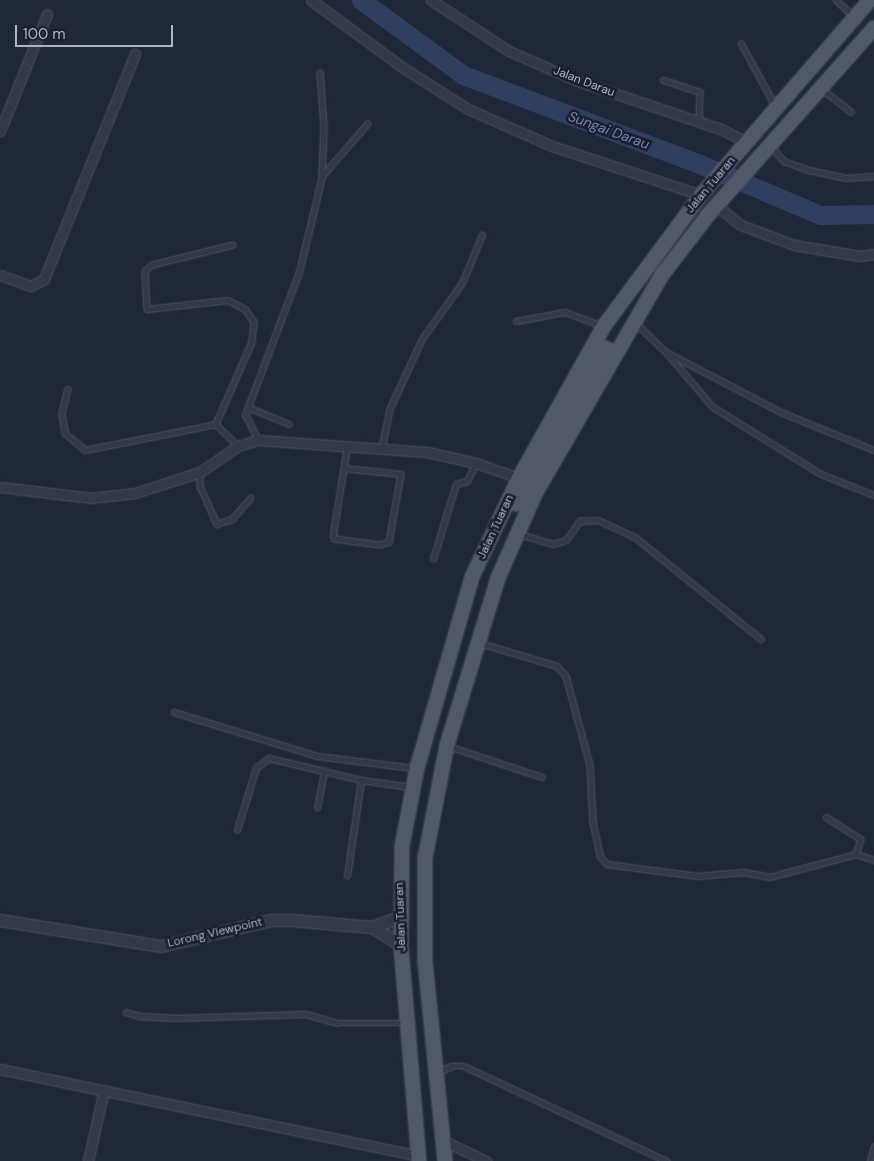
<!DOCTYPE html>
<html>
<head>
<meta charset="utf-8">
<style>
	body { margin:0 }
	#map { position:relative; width:874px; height:1161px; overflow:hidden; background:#1f2739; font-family:"DM Sans",sans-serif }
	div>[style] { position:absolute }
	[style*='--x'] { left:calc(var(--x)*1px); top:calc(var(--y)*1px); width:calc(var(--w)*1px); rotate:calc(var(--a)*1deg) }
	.river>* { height:19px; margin:-9.5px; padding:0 9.5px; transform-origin:9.5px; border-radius:9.5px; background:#303e5f }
	.roads { filter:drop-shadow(0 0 1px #4d5464) drop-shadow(0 0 1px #4d5464) }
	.service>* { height:4.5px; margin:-2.25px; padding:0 2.25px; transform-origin:2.25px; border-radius:2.25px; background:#333949 }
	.minor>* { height:9px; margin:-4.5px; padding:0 4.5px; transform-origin:4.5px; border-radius:4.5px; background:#333949 }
	.tertiary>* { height:11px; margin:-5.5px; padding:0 5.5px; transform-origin:5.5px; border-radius:5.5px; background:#333949 }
	.primary>* { height:14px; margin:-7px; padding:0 7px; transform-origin:7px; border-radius:7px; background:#515869 }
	span { translate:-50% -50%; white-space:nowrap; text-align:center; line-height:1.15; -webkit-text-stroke:5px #191f2e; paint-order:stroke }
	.street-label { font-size:12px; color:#adb4c6 }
	.water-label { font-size:14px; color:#7486b0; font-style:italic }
	.scale { position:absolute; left:15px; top:25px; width:158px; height:22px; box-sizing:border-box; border:2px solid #adb4c6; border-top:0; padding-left:6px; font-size:15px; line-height:18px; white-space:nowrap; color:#adb4c6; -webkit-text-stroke:4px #191f2e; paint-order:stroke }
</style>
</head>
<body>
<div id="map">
	<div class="river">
		<i style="--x:361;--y:0;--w:127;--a:36.3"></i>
		<i style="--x:463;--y:75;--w:253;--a:20.6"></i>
		<i style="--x:700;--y:164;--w:130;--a:23"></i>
		<i style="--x:820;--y:215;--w:54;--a:-1.1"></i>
	</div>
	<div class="roads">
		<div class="service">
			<i style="--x:836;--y:0;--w:24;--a:42"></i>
			<i style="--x:741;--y:43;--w:73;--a:61.3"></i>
			<i style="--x:320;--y:72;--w:55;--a:85.8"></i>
			<i style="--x:324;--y:127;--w:49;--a:92.3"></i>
			<i style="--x:663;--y:80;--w:39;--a:18"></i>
			<i style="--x:700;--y:92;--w:29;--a:92"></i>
			<i style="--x:822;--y:89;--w:37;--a:38"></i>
			<i style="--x:771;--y:146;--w:20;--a:49"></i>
			<i style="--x:784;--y:161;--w:27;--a:20"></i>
			<i style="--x:809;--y:170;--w:38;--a:12"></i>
			<i style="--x:846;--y:178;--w:28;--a:-4"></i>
			<i style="--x:233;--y:245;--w:83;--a:166.1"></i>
			<i style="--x:152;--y:265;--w:9;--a:139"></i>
			<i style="--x:145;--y:271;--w:38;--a:87"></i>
			<i style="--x:147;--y:309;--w:81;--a:-6.3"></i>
			<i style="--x:228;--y:300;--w:19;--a:28"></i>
			<i style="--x:245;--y:309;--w:16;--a:55"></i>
			<i style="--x:254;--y:322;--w:20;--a:96"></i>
			<i style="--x:252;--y:342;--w:90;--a:113.7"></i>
			<i style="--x:216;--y:424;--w:31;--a:45"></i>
			<i style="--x:516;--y:321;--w:50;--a:-10.4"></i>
			<i style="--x:565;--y:312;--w:40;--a:20.2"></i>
			<i style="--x:637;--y:324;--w:42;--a:44"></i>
			<i style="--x:667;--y:353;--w:71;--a:49.6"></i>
			<i style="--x:713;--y:407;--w:127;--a:31.8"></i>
			<i style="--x:821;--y:474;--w:57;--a:21.6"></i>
			<i style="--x:670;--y:354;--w:125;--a:27.6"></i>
			<i style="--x:781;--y:412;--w:100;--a:22.2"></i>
			<i style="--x:68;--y:389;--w:25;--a:104"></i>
			<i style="--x:62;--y:413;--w:20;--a:81"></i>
			<i style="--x:65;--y:433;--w:26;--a:40"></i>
			<i style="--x:85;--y:450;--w:134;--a:-11.2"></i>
			<i style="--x:248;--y:407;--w:44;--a:22.5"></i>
			<i style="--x:258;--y:440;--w:28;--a:-117"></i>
			<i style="--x:245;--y:415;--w:153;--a:-69.3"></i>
			<i style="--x:299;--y:272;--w:99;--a:-76.5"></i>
			<i style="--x:322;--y:176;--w:69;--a:-49.1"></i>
			<i style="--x:382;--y:447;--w:38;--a:-79"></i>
			<i style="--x:389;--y:410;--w:78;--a:-65.1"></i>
			<i style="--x:422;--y:339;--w:69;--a:-54.5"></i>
			<i style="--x:462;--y:283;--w:52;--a:-67.4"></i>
			<i style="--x:344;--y:468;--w:57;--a:6"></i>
			<i style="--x:401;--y:474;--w:69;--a:100"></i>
			<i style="--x:389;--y:542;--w:9;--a:162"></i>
			<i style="--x:380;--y:545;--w:46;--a:-172.6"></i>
			<i style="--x:334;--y:539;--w:5;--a:-101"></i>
			<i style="--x:333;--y:534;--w:88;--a:-80.9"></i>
			<i style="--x:200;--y:472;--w:14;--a:90"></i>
			<i style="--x:200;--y:486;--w:42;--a:65.9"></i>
			<i style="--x:217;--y:524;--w:16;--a:-18"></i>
			<i style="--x:232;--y:519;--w:28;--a:-49"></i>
			<i style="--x:520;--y:534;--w:34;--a:17"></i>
			<i style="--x:552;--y:544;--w:8;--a:-14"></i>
			<i style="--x:560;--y:542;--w:6;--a:-18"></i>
			<i style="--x:566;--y:540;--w:24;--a:-54"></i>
			<i style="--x:580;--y:521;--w:18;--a:-3"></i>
			<i style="--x:598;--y:520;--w:41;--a:24.7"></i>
			<i style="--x:635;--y:537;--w:162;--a:39"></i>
			<i style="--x:433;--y:559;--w:78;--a:-73"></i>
			<i style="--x:456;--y:484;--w:11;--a:-15"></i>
			<i style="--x:467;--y:481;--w:20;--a:-63"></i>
			<i style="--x:480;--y:643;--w:80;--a:16.6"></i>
			<i style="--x:557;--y:666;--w:13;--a:48"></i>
			<i style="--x:566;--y:676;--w:92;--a:74.9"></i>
			<i style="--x:590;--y:765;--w:57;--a:87"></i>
			<i style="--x:593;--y:822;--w:35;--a:78"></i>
			<i style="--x:600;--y:856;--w:11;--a:49"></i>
			<i style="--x:607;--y:864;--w:91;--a:7.6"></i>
			<i style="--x:697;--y:876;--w:47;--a:-4.9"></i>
			<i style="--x:744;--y:872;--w:26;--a:11"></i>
			<i style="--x:770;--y:877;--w:89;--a:-15"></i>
			<i style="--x:856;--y:854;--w:19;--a:18"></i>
			<i style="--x:174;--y:712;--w:151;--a:17"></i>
			<i style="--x:318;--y:756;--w:98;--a:7.1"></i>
			<i style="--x:448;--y:746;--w:99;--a:18.3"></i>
			<i style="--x:317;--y:808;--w:38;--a:-79"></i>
			<i style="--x:826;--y:817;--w:41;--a:32.2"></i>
			<i style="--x:861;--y:839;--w:16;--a:108"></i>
			<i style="--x:237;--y:830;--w:65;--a:-73"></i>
			<i style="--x:256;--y:768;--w:16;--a:-38"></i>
			<i style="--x:269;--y:758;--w:95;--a:13.4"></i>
			<i style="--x:361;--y:780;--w:50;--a:8"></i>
			<i style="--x:347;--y:876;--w:97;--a:-81.7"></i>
			<i style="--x:126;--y:1012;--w:14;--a:17"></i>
			<i style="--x:139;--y:1016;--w:34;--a:3"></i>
			<i style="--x:173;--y:1018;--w:133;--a:-1.7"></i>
			<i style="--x:306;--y:1014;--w:32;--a:16"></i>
			<i style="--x:337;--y:1023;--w:69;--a:0"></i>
			<i style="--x:438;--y:1072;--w:15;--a:-23"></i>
			<i style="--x:452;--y:1066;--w:12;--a:0"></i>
			<i style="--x:464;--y:1066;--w:224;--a:25.1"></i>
			<i style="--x:870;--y:1161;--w:15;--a:-74"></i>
		</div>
		<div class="minor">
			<i style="--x:311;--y:0;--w:117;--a:36.3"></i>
			<i style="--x:405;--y:69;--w:75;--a:32.4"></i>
			<i style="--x:468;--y:109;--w:92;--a:23.8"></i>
			<i style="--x:552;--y:146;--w:157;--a:18.2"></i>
			<i style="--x:431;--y:0;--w:93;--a:33.2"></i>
			<i style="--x:509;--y:51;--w:72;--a:23.7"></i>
			<i style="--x:575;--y:80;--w:154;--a:18.6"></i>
			<i style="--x:721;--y:129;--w:29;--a:27"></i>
			<i style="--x:0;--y:131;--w:126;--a:-68.1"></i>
			<i style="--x:716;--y:205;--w:32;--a:39"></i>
			<i style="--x:741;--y:225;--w:57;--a:20.7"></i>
			<i style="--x:794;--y:245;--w:67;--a:9.5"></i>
			<i style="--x:860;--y:256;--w:14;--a:-8"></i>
			<i style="--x:0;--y:275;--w:33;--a:20"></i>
			<i style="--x:31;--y:286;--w:15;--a:-28"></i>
			<i style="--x:44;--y:279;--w:243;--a:-68"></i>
			<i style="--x:0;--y:487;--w:92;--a:6.9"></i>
			<i style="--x:91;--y:498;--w:44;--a:-6.5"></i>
			<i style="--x:135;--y:493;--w:68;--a:-17.9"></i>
			<i style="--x:200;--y:472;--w:46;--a:-34.4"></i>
			<i style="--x:238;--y:446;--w:21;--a:-17"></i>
			<i style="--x:258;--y:440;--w:169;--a:4.1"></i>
			<i style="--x:427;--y:452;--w:50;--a:12.7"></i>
			<i style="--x:476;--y:463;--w:46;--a:19.2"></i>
			<i style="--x:0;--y:1069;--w:428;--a:11.7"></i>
			<i style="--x:444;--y:1141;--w:47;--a:25.5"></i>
			<i style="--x:88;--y:1161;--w:73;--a:-77.3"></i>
		</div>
		<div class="tertiary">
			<i style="--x:0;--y:920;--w:163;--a:9.2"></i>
			<i style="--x:161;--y:946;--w:112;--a:-13.4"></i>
			<i style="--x:270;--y:920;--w:21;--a:0"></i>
			<i style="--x:291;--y:920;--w:81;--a:4.9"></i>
			<i style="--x:372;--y:927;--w:34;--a:32"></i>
			<i style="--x:372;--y:927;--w:30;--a:-20"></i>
		</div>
		<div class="primary">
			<i style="--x:516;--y:504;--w:172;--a:-60.8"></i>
			<i style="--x:600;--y:354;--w:8;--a:-50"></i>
			<i style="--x:605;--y:348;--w:11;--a:22"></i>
			<i style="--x:419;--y:1161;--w:217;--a:-94.8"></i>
			<i style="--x:401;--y:945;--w:99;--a:-89.4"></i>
			<i style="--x:402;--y:846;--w:79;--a:-79.1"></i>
			<i style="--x:417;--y:768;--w:199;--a:-73.9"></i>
			<i style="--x:472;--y:577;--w:110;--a:-64.6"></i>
			<i style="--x:519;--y:478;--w:174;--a:-60.8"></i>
			<i style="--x:604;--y:326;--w:163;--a:-53.5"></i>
			<i style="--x:701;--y:195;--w:258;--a:-49.1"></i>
			<i style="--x:445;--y:1161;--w:202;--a:-95.7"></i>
			<i style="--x:425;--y:960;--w:102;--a:-90"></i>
			<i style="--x:425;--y:858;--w:115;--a:-79"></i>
			<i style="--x:447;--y:745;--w:175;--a:-73"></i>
			<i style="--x:498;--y:578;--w:92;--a:-66.2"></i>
			<i style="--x:535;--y:494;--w:253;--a:-59.9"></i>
			<i style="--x:662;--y:275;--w:76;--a:-52.5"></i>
			<i style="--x:708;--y:215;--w:250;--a:-48.4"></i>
		</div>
	</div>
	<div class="street-label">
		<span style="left:584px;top:82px;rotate:21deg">Jalan Darau</span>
		<span style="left:711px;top:185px;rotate:-50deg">Jalan Tuaran</span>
		<span style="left:496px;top:527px;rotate:-65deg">Jalan Tuaran</span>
		<span style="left:401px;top:917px;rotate:-92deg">Jalan Tuaran</span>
		<span style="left:215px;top:933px;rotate:-13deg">Lorong Viewpoint</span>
	</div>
	<div class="water-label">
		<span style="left:609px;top:130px;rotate:20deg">Sungai Darau</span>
	</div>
	<div class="scale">100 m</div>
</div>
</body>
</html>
